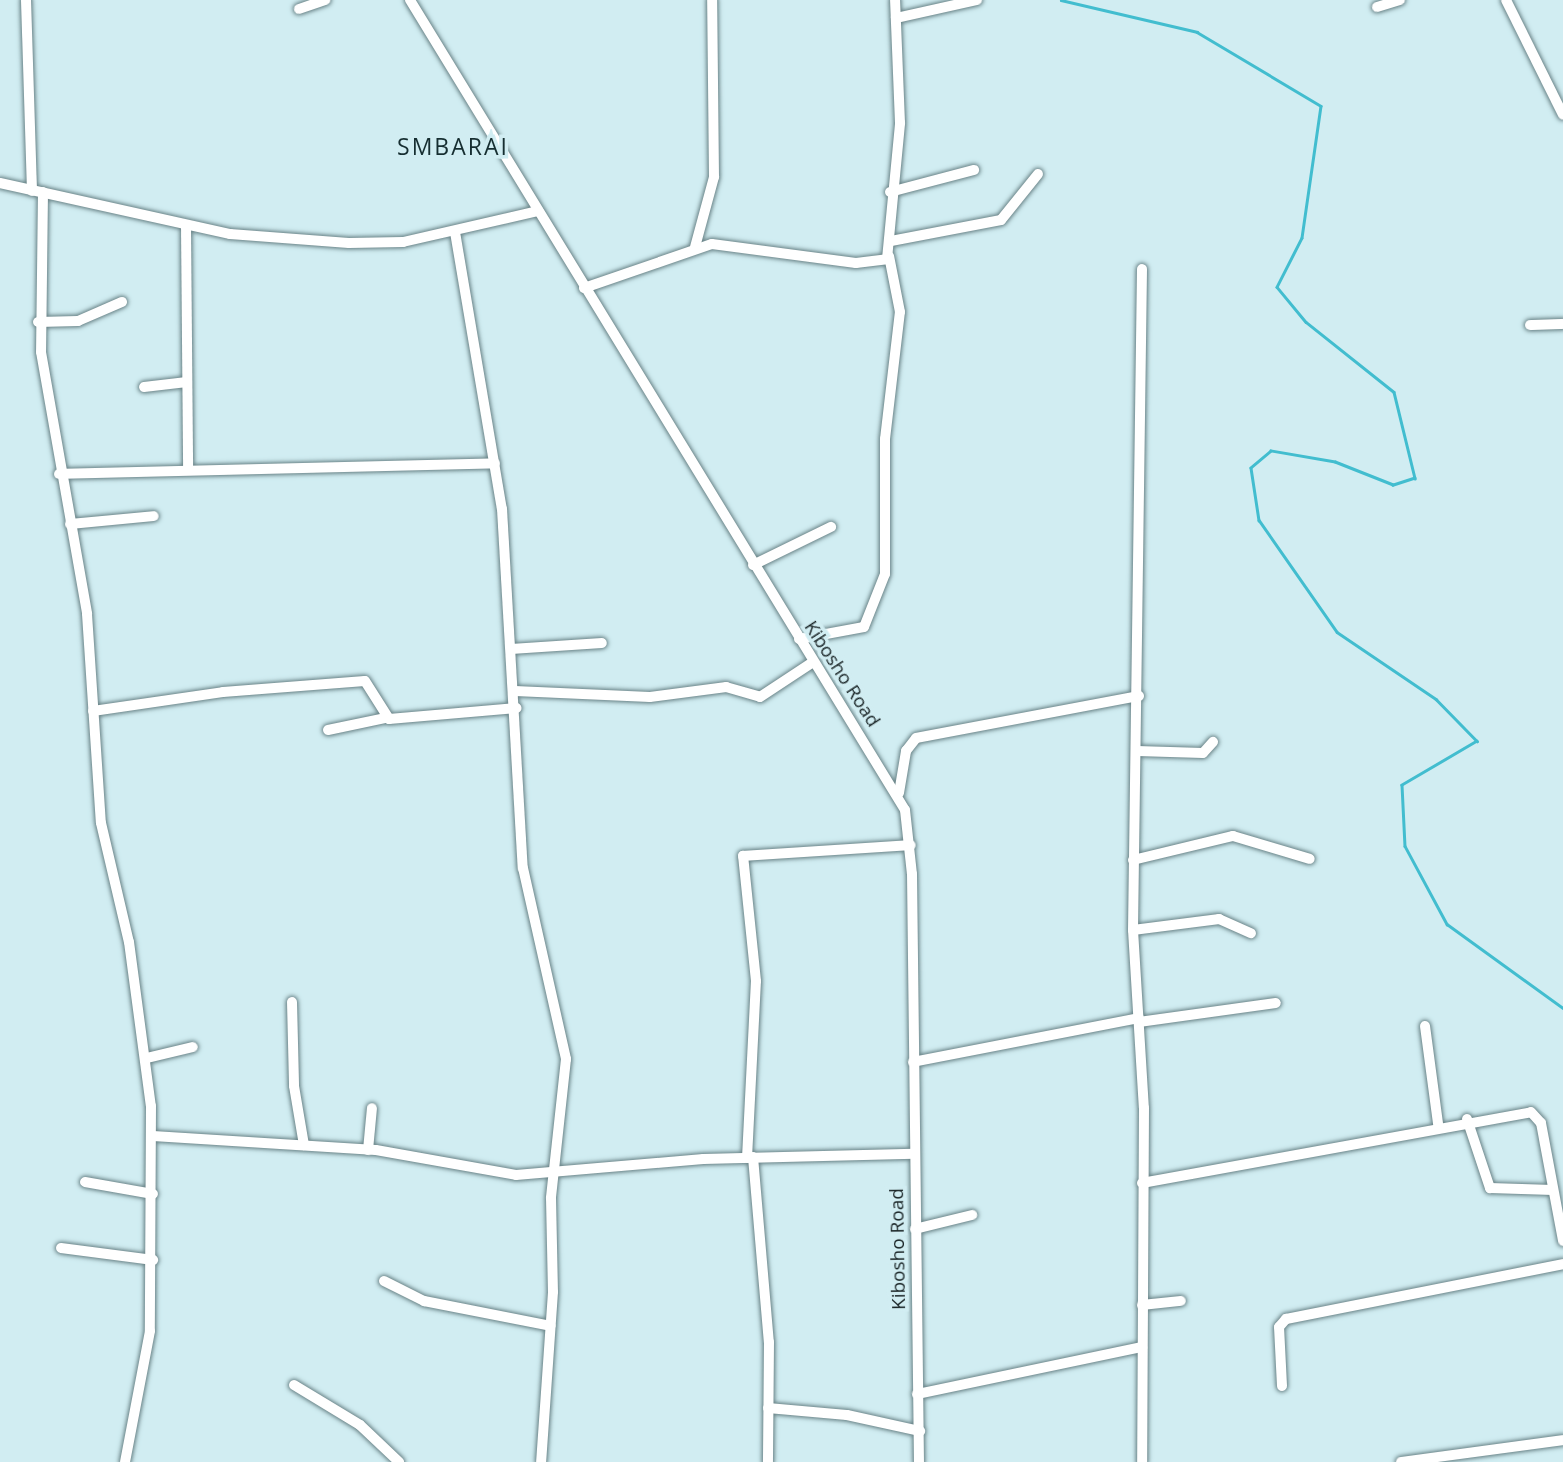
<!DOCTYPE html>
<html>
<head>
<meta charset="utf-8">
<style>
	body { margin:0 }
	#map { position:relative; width:1563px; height:1462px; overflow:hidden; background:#d1edf2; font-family:"Open Sans",sans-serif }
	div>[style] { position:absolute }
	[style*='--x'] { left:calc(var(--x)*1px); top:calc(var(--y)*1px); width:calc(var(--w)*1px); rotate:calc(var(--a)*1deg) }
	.stream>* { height:2.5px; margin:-1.25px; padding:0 1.25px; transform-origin:1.25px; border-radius:1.25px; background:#42bdcf }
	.roads { filter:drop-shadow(0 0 2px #698387) drop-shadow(0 0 2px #698387) }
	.minor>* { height:10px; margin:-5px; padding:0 5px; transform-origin:5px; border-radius:5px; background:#fff }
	span { translate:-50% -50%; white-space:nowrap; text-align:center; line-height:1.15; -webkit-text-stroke:7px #d1edf2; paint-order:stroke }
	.street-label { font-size:19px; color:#1b2628 }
	.quarter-label { font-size:23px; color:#162e31; letter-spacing:2px }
</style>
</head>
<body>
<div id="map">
	<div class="stream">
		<i style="--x:1061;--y:0;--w:140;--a:13.2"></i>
		<i style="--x:1197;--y:32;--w:144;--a:30.8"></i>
		<i style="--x:1321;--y:106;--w:133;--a:98.2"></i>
		<i style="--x:1302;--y:238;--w:55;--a:117"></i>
		<i style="--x:1277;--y:287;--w:45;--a:50.4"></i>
		<i style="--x:1306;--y:322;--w:112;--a:38.5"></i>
		<i style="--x:1394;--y:392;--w:89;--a:76.3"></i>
		<i style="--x:1415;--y:478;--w:23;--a:162"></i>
		<i style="--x:1393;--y:485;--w:62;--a:-158.4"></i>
		<i style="--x:1335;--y:462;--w:65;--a:-170.2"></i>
		<i style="--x:1271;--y:451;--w:26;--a:140"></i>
		<i style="--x:1251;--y:468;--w:53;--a:81.3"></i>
		<i style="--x:1259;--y:520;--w:136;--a:55.1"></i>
		<i style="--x:1337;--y:632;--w:120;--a:34.1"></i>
		<i style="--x:1436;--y:699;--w:59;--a:45.7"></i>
		<i style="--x:1477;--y:741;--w:87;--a:149.6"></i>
		<i style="--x:1402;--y:785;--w:61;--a:87.2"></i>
		<i style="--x:1405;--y:846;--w:89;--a:61.7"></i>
		<i style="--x:1447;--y:924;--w:143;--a:35.9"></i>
	</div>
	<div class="roads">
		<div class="minor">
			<i style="--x:26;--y:0;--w:191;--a:88.2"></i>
			<i style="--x:410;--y:0;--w:949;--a:58.57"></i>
			<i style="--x:905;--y:810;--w:64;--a:83.8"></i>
			<i style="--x:912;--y:874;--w:588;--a:89.32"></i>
			<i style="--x:1506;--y:0;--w:128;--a:63.6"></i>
			<i style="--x:1377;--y:7;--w:24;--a:-17"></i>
			<i style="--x:299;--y:9;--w:28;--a:-19"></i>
			<i style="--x:896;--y:18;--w:83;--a:-12.5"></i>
			<i style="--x:0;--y:183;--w:236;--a:12.5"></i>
			<i style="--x:230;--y:234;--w:119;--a:4.3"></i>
			<i style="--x:349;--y:243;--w:54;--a:-1.1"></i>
			<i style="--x:403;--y:242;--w:139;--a:-12.9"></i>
			<i style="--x:43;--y:192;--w:160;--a:90.7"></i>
			<i style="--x:41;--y:352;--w:266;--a:80"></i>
			<i style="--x:87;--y:614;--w:209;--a:86.2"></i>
			<i style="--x:101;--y:823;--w:122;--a:76.8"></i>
			<i style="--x:129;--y:942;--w:165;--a:82.4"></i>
			<i style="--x:151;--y:1106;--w:225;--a:90.3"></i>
			<i style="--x:150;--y:1331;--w:133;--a:100.8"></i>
			<i style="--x:890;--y:192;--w:87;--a:-14.7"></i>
			<i style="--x:186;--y:226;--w:243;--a:89.5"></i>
			<i style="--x:455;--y:232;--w:281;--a:80.4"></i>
			<i style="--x:502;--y:509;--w:360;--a:86.7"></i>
			<i style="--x:523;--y:868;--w:196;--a:77.3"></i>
			<i style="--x:566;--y:1059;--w:140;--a:96.2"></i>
			<i style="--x:551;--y:1198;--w:94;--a:88.8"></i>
			<i style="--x:553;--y:1292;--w:170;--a:94"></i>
			<i style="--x:891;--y:241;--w:112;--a:-10.8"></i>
			<i style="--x:1001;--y:220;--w:59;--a:-51.2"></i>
			<i style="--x:695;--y:247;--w:73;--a:-74.8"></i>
			<i style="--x:714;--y:177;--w:177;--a:-90.6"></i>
			<i style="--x:1142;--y:269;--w:661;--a:90.78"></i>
			<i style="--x:1133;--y:930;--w:178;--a:86.5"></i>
			<i style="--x:1144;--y:1108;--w:354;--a:90.3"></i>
			<i style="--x:584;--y:288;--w:135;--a:-19"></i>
			<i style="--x:712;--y:244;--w:145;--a:7.5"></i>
			<i style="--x:856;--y:263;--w:31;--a:-7"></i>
			<i style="--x:887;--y:259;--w:137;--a:-84.5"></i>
			<i style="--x:900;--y:123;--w:123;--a:-92.3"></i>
			<i style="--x:38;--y:322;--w:40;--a:-1.4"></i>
			<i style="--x:78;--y:321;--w:48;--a:-23.4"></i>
			<i style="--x:1530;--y:325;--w:33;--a:-2"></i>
			<i style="--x:144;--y:387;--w:43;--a:-6.6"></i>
			<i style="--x:59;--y:474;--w:436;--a:-1.4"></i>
			<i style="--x:70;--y:524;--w:84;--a:-5.4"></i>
			<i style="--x:753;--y:565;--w:87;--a:-26"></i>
			<i style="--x:799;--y:639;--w:66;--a:-10.5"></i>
			<i style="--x:864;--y:627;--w:57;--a:-68.4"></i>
			<i style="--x:885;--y:574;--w:135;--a:-90"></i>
			<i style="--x:885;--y:439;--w:128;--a:-83.3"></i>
			<i style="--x:900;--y:312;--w:57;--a:-101.1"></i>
			<i style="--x:511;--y:649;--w:91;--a:-3.8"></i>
			<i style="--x:515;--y:691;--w:135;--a:2.5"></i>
			<i style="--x:650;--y:697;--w:77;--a:-7.5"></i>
			<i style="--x:726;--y:687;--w:35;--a:16"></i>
			<i style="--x:760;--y:697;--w:64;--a:-33.4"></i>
			<i style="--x:93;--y:711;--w:131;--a:-8.3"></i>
			<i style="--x:223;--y:692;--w:142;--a:-4.4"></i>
			<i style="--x:365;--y:681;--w:45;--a:57.7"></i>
			<i style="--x:389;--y:719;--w:128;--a:-4.9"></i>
			<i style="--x:328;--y:730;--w:58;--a:-11.9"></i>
			<i style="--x:1137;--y:751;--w:66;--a:1.7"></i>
			<i style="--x:1203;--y:753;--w:15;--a:-48"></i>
			<i style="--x:899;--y:793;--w:43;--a:-80.5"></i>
			<i style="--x:906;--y:751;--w:16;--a:-52"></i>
			<i style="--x:916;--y:738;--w:227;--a:-10.7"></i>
			<i style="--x:1133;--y:860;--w:103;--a:-13.5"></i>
			<i style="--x:1233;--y:836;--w:80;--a:16.6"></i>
			<i style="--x:1133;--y:930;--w:87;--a:-7.3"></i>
			<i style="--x:1219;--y:919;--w:35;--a:24"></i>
			<i style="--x:292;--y:1002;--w:84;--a:88.6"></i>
			<i style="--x:294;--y:1086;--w:60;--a:80.4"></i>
			<i style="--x:1139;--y:1022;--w:138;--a:-7.9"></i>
			<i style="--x:1425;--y:1026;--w:99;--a:82.4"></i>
			<i style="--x:147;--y:1058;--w:47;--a:-13.4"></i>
			<i style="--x:913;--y:1062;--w:230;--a:-11"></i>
			<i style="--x:1467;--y:1119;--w:73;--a:71.6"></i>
			<i style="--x:1490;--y:1188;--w:63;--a:1.8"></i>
			<i style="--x:153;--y:1136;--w:223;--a:3.6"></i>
			<i style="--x:376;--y:1150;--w:142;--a:10.1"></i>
			<i style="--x:516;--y:1175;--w:188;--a:-4.9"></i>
			<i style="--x:703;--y:1159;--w:211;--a:-1.4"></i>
			<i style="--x:368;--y:1150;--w:42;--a:-84.6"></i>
			<i style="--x:753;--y:1157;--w:186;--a:85.1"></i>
			<i style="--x:769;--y:1342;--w:120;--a:90.5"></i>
			<i style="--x:747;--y:1158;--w:177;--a:-87.1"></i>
			<i style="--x:756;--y:981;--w:126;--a:-95.9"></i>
			<i style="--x:743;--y:856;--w:168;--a:-3.7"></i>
			<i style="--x:85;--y:1182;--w:69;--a:10"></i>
			<i style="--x:1142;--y:1183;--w:395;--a:-10.3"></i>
			<i style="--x:1531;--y:1112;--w:15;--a:48"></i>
			<i style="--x:1541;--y:1123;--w:120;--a:79.4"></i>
			<i style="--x:915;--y:1229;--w:59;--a:-13.8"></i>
			<i style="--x:61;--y:1248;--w:93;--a:7.4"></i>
			<i style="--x:384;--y:1281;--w:45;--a:26.6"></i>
			<i style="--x:424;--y:1301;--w:129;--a:11.1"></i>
			<i style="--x:1142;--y:1305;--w:39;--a:-6"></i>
			<i style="--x:294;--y:1385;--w:77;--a:31.2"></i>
			<i style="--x:360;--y:1425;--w:54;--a:43.5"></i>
			<i style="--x:1282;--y:1386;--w:59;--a:-92.9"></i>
			<i style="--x:1279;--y:1327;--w:11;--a:-49"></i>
			<i style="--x:1286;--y:1319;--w:282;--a:-11.2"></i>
			<i style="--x:917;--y:1394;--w:230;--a:-11.8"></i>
			<i style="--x:768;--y:1408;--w:79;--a:5.1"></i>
			<i style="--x:847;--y:1415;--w:75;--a:12.4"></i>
			<i style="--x:1401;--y:1462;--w:163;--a:-7.7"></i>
		</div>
	</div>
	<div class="street-label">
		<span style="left:842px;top:674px;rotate:57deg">Kibosho Road</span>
		<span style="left:898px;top:1249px;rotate:-91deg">Kibosho Road</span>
	</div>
	<div class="quarter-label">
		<span style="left:453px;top:146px">SMBARAI</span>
	</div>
</div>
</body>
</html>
